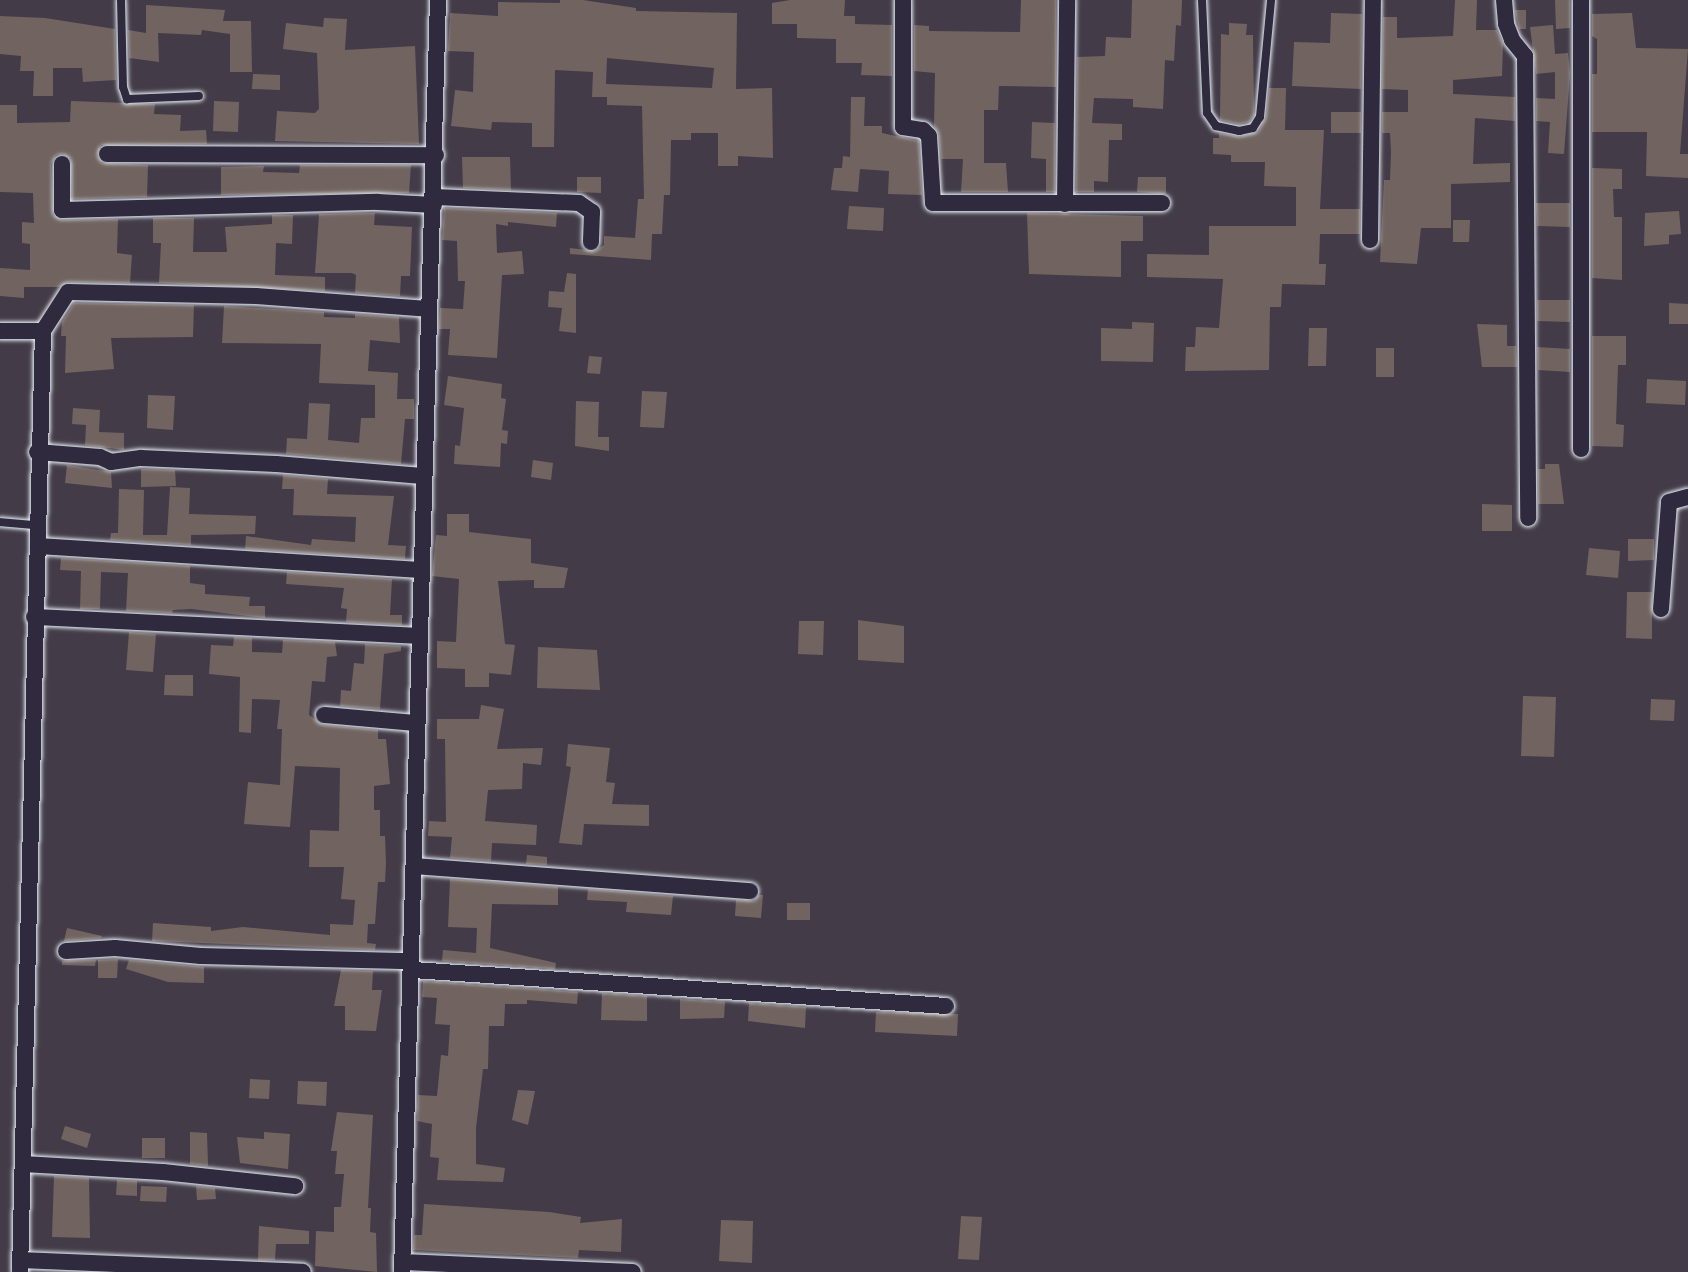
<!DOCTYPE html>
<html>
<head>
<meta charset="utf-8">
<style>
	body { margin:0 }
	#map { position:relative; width:1688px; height:1272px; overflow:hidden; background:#433b48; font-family:"Gochi Hand",sans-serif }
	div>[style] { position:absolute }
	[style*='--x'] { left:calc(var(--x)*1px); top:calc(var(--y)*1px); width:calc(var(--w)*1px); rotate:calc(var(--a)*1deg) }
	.building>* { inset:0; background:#716460 }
	.roads { filter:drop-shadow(0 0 2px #e8f1f8) drop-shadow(0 0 2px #e8f1f8) }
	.service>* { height:8px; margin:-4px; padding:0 4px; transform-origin:4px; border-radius:4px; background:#2f2a3d }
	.minor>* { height:16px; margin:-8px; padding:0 8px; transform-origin:8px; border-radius:8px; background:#2f2a3d }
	span { translate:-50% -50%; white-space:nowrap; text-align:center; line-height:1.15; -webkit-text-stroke:4.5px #2f2a3d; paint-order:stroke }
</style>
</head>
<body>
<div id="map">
	<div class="building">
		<i style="clip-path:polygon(evenodd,560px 0,583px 0,636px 8px,636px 11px,737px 13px,736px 89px,772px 88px,773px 158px,738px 156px,738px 166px,718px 166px,718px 133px,691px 133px,691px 140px,671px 140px,670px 195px,664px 195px,662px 234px,652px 234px,651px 260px,570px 254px,570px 248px,595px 251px,604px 245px,604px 236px,635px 238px,638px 199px,644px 199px,642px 106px,607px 105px,607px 97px,592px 97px,593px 72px,555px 70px,554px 147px,532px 147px,532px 123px,492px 122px,491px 130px,451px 126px,455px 90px,473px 92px,474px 52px,448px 51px,450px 13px,498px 16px,498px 2px,560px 3px,560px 0,607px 58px,714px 68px,712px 88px,606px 84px,607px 58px)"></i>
		<i style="clip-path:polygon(790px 0,845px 0,844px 16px,855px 16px,855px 24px,892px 25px,892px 76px,861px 75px,862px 63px,836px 63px,836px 39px,797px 38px,797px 24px,772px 24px,772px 3px)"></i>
		<i style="clip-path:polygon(1021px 0,1056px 0,1056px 87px,999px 86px,998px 110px,984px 110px,984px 163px,1006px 163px,1008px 192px,961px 192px,963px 159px,941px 159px,939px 135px,934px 126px,935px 73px,914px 71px,914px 25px,929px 26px,929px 31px,1020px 32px)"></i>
		<i style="clip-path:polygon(1132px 0,1182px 0,1181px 26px,1176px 25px,1174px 61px,1165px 60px,1163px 109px,1133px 107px,1133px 99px,1094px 98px,1092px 123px,1122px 124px,1122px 140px,1109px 140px,1108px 182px,1094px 181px,1094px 192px,1076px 192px,1077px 57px,1105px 56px,1106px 37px,1131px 38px)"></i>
		<i style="clip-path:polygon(1455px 0,1477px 0,1476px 30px,1497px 30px,1503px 44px,1502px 76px,1453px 80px,1453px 94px,1515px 97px,1515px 121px,1475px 118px,1473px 164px,1510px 163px,1510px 182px,1451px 184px,1451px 228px,1421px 228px,1417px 264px,1380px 262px,1384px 180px,1390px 180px,1391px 152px,1390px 133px,1382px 133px,1382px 112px,1408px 112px,1408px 90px,1382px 89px,1383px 17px,1397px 17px,1397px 38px,1453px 36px)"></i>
		<i style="clip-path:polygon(1555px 0,1570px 0,1570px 28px,1556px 29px)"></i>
		<i style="clip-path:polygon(146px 5px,225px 10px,223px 21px,251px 21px,252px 72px,230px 72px,230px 34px,202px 30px,201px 35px,158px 33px,159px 62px,129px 58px,128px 30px,146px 33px)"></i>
		<i style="clip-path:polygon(1515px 10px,1526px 10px,1526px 29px,1519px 29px)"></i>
		<i style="clip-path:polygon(1331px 13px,1362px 14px,1361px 89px,1292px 86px,1294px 42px,1330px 43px)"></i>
		<i style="clip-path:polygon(1632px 13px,1636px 48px,1688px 49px,1680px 154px,1688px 154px,1688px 178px,1646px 176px,1647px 132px,1592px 132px,1592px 74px,1597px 74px,1597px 39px,1592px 36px,1592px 14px)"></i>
		<i style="clip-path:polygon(0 16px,45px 18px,115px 29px,116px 80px,83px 82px,82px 68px,53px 68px,53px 96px,33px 96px,34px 71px,20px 71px,21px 56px,0 54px)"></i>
		<i style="clip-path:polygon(324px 18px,347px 19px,345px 50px,415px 46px,419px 144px,275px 141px,277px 111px,315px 113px,319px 109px,317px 53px,283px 49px,286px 23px,323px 27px)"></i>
		<i style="clip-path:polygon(1229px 23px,1247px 24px,1246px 35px,1253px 35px,1254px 115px,1249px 122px,1239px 124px,1220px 120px,1221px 34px,1229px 35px)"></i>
		<i style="clip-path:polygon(1553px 25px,1555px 54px,1568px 53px,1570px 74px,1564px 154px,1548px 153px,1550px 122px,1536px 121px,1536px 98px,1555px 99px,1555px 72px,1536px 74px,1530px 27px)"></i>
		<i style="clip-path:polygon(253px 74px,280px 75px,280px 90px,252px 89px)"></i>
		<i style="clip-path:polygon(1269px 88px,1286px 88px,1285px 130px,1324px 130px,1320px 209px,1360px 209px,1360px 234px,1320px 234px,1319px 264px,1326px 264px,1325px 285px,1282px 284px,1281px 307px,1270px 307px,1269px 370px,1185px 371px,1186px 347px,1195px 347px,1196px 327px,1219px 328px,1223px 279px,1147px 277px,1147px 254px,1209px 255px,1209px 226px,1296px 226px,1296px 187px,1264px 186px,1265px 162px,1231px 162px,1231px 155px,1213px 154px,1213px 138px,1219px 138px,1219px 133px,1240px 137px,1258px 132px,1266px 118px)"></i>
		<i style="clip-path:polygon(851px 97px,865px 97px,864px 126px,882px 126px,882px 133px,919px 141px,922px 195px,888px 194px,889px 171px,860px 169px,858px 192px,831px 190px,834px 168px,842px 168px,843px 156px,850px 157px)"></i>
		<i style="clip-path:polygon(71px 101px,155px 104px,154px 114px,181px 115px,180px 131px,206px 130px,207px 144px,101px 145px,97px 155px,102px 163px,148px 165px,147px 197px,72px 199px,71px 159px,63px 154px,56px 155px,51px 164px,53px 215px,62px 220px,118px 219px,117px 253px,132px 255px,130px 283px,68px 282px,59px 287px,24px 287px,24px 298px,0 296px,0 268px,30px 270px,30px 244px,22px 243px,22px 222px,34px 223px,33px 193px,0 192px,0 105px,17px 105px,17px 123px,70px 122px)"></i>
		<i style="clip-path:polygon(214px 101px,239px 102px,238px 132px,213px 131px)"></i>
		<i style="clip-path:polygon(1331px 112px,1361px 112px,1361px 133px,1331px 133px)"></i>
		<i style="clip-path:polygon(1032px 122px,1055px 123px,1055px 192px,1046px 192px,1046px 159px,1031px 158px)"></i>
		<i style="clip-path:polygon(462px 157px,510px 157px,511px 190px,463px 188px)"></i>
		<i style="clip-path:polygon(300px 165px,411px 165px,409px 193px,221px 195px,221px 167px,264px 166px,263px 172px,299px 173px)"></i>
		<i style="clip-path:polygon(1592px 168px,1622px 169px,1622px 189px,1613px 189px,1614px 217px,1622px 217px,1622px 280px,1592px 278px)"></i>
		<i style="clip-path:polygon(577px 177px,601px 177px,601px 193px,577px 192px)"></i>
		<i style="clip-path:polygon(1138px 177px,1166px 177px,1166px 194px,1137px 192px)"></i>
		<i style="clip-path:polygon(1536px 203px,1570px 203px,1570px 227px,1537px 226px)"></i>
		<i style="clip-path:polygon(849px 206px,884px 208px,883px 231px,847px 229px)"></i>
		<i style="clip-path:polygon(444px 208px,557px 213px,556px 227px,508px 222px,508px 226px,496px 224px,497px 253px,522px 251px,524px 274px,502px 275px,497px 358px,448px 355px,450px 329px,439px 329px,440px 308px,463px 309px,465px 281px,458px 281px,457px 241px,442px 240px)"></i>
		<i style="clip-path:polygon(1679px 211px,1681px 234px,1669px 235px,1669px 244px,1644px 246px,1645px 213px)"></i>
		<i style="clip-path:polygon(375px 213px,374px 225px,412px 227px,410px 276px,401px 276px,400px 296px,355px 293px,356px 275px,352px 273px,315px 273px,319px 214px)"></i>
		<i style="clip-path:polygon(1027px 213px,1143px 216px,1143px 241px,1121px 241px,1121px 277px,1029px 274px)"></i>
		<i style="clip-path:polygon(272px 215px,293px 215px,292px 244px,276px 243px,275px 275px,325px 277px,325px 291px,159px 283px,161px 243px,153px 243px,153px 218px,194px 218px,193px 252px,227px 252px,225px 227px,272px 224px)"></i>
		<i style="clip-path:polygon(1453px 220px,1470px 220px,1469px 242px,1453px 242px)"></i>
		<i style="clip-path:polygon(567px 273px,576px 274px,576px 333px,559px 331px,562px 308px,548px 307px,549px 291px,564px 292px)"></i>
		<i style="clip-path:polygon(1537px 300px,1570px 300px,1570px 322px,1537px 321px)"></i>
		<i style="clip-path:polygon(74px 303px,194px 305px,193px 337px,111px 338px,114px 369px,65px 373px,66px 336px,61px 336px,62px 322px)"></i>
		<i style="clip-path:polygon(1669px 303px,1688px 304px,1688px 324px,1669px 324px)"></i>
		<i style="clip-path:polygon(224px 306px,324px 312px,324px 317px,355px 318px,355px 314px,399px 317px,400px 343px,370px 340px,368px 371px,398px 373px,397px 399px,414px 399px,414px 419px,405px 419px,401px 464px,286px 454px,287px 438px,307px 439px,309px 403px,330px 404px,328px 440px,359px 443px,361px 418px,375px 418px,375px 385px,319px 383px,321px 344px,222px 343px)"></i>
		<i style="clip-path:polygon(1132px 322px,1154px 323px,1153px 362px,1101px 361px,1101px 328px,1132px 329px)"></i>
		<i style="clip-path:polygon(1477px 324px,1507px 325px,1507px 346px,1516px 346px,1517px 367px,1482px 367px)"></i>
		<i style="clip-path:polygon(1309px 328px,1327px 328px,1326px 366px,1308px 366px)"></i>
		<i style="clip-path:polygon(1592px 336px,1626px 336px,1626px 365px,1618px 365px,1616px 424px,1624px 425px,1623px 447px,1592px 446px)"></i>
		<i style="clip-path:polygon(1537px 347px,1570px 349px,1570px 372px,1538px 370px)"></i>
		<i style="clip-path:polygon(1376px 348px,1394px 348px,1394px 377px,1376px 377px)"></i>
		<i style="clip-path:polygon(589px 356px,602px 357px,600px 374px,587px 373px)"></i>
		<i style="clip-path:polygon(448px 376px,502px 384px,501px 398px,506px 399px,502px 430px,508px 431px,507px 444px,501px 443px,500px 467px,454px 464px,455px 445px,460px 446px,464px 408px,444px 405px)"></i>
		<i style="clip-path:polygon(1647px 379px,1686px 381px,1685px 405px,1646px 403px)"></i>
		<i style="clip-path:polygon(642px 391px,667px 392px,664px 428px,640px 427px)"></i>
		<i style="clip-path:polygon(148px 395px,175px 396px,173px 430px,147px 428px)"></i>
		<i style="clip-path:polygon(576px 401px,599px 402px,598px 437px,609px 437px,609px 451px,575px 446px)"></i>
		<i style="clip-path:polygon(73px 408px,100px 410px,99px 432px,124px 433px,124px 450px,85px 445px,86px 425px,72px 424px)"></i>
		<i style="clip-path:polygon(533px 460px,553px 463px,551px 480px,531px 477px)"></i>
		<i style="clip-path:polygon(1545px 464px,1559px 464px,1564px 504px,1538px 504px,1538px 469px,1545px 469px)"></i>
		<i style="clip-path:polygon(67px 465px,111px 472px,112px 488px,65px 483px)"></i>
		<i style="clip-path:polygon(141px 469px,175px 470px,176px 486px,141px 487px)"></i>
		<i style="clip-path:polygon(283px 475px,328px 479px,327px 494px,394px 496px,388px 545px,406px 546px,405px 559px,245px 549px,246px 536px,311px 545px,312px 539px,355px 542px,356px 517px,293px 515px,294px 489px,282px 489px)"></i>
		<i style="clip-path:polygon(170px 487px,190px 488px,189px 514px,256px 516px,255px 534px,191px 535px,191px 545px,110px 540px,111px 533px,118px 533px,119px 489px,144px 490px,143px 535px,167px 535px)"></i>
		<i style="clip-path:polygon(1482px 504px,1512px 505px,1512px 531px,1482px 531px)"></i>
		<i style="clip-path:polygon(447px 514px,469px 514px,469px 532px,531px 539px,531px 563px,568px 568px,564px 588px,534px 588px,534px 580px,498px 581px,505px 644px,515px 645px,511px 675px,489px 673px,489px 687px,465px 687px,465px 669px,437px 668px,437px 641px,456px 642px,459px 579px,432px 576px,436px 535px,447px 536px)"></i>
		<i style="clip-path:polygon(1628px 539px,1654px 539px,1654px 560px,1628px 561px)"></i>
		<i style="clip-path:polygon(1589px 548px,1620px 551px,1618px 578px,1586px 575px)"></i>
		<i style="clip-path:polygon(61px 558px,190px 566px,190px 583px,205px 585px,205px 594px,250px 597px,249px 606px,265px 606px,265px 618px,191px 609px,173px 610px,172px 613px,126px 611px,128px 573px,101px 572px,100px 609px,80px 609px,81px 571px,60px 570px)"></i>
		<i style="clip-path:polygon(287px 572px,392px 579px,390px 615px,402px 615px,402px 625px,346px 622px,347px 609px,341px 608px,344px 588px,286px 584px)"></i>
		<i style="clip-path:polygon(1627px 592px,1652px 592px,1652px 639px,1626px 638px)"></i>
		<i style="clip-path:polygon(858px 620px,904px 626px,904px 663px,858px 660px)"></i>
		<i style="clip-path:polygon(799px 621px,824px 621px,823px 655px,798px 654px)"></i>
		<i style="clip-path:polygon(129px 632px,156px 634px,153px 672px,126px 670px)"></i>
		<i style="clip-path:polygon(234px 637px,252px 638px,252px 652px,282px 653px,283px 640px,335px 642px,337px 656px,327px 657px,325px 682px,312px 681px,309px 715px,323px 725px,378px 730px,378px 739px,386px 739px,390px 784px,374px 786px,374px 810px,380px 810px,380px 836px,385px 836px,386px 863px,385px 882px,378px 882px,375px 924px,368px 924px,367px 943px,376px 944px,375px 950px,152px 941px,153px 923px,211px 927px,211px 931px,243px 927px,330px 935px,330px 924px,353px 925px,355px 900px,341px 899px,344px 867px,309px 867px,310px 830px,339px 831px,340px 768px,295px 766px,290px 827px,244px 824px,248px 782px,280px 785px,282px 729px,277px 729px,280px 700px,252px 699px,251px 733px,239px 732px,240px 677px,209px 674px,211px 645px,233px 646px)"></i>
		<i style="clip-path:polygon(365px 644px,401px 646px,401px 651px,384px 654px,380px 709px,340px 706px,341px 690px,351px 691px,354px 663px,364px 664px)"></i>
		<i style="clip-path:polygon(538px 647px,597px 650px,600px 690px,537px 688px)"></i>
		<i style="clip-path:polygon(165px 675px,193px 675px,193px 696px,164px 695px)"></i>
		<i style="clip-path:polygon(1523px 696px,1556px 697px,1554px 757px,1521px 756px)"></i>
		<i style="clip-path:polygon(1651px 699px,1675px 700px,1674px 721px,1650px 720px)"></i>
		<i style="clip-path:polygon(481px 705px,504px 709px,497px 749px,543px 748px,541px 765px,523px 763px,522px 789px,488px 790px,485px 821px,537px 825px,536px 845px,492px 843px,491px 861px,450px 858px,452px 837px,428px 836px,429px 821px,446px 822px,445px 739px,437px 739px,437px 719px,479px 719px)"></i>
		<i style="clip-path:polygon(568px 744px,610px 748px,606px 782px,615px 783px,612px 804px,649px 805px,649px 826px,584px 824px,582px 845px,559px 843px,571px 767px,566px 766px)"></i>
		<i style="clip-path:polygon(527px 855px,547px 857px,547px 865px,526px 864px)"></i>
		<i style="clip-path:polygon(450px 879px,558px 887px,558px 905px,492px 904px,490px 948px,556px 963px,555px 969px,442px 961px,443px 950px,476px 953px,477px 928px,448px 927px)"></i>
		<i style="clip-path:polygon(588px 889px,673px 896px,671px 915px,626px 912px,627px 902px,587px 900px)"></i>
		<i style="clip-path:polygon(759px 895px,763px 895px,761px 918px,735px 916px,736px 900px,754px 901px)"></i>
		<i style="clip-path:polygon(787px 903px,810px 903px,810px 920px,787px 920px)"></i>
		<i style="clip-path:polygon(67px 928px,102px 936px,101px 938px,64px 941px)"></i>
		<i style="clip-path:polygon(118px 959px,117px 978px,98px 978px,98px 960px)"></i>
		<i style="clip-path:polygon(96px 960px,95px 966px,62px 965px,62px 961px)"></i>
		<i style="clip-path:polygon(129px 960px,204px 967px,204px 983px,168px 982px,126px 969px)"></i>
		<i style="clip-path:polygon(341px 970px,373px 971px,372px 990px,382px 990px,376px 1031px,345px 1030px,345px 1006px,334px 1006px)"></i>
		<i style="clip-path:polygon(423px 981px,578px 992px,577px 1004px,527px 1000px,527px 1004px,505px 1004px,504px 1026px,489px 1026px,488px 1069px,483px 1069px,476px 1128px,476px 1164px,505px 1168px,503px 1182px,437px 1180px,439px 1158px,430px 1157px,432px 1124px,417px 1121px,418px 1095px,437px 1096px,441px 1055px,448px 1056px,450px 1025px,435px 1024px,437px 998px,422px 997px)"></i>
		<i style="clip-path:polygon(602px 993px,647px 996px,647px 1021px,601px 1020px)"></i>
		<i style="clip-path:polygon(680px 999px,725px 1002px,724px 1018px,680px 1019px)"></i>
		<i style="clip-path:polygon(749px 1003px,806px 1007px,805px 1028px,748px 1021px)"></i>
		<i style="clip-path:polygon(876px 1012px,958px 1014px,957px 1036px,875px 1032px)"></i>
		<i style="clip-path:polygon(250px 1079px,270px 1080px,269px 1099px,249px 1098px)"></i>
		<i style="clip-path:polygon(298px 1081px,327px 1082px,326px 1106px,297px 1104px)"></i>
		<i style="clip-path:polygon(518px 1090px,535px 1091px,528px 1125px,512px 1120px)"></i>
		<i style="clip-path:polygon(337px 1112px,373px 1115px,368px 1208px,371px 1208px,370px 1232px,376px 1233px,377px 1272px,315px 1266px,316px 1231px,334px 1232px,334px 1207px,341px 1207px,344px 1174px,335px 1174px,337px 1151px,331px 1151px)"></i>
		<i style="clip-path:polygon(65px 1126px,91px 1134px,87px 1148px,61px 1139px)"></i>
		<i style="clip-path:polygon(190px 1132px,207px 1133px,208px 1166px,190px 1164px)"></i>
		<i style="clip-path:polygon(264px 1132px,290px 1134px,288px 1169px,240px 1163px,237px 1137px,264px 1139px)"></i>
		<i style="clip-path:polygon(142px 1138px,165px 1138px,165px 1158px,142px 1158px)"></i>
		<i style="clip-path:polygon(54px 1176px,89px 1178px,90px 1238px,52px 1237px)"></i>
		<i style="clip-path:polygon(117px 1180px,137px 1181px,137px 1196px,116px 1195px)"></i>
		<i style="clip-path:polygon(141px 1186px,167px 1187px,166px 1202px,140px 1201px)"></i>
		<i style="clip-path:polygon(196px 1186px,215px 1188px,216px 1199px,197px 1200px)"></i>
		<i style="clip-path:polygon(424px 1204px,549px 1212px,581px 1217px,580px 1223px,622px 1219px,621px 1252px,579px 1250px,578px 1258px,413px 1250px,414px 1235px,422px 1235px)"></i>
		<i style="clip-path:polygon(961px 1216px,982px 1217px,979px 1260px,958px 1259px)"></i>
		<i style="clip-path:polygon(721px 1220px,753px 1221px,752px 1263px,719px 1261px)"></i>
		<i style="clip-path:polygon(259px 1226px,309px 1231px,309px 1244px,276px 1244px,275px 1260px,258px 1260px)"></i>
	</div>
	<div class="roads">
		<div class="service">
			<i style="--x:121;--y:0;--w:87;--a:88.7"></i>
			<i style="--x:123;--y:87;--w:13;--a:72"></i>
			<i style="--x:127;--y:99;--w:72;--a:-2.4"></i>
			<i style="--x:1202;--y:0;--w:113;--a:87.5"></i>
			<i style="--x:1207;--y:113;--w:16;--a:55"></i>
			<i style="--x:1216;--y:126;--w:24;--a:12"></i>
			<i style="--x:1239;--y:131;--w:14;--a:-12"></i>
			<i style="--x:1253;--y:128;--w:13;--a:-58"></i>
			<i style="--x:1260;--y:117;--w:118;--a:-84.6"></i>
			<i style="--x:0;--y:522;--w:38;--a:5"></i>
		</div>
		<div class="minor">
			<i style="--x:903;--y:0;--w:127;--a:90"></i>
			<i style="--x:903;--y:127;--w:20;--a:9"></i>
			<i style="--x:923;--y:130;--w:8;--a:45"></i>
			<i style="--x:929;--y:136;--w:67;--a:86.6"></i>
			<i style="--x:933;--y:203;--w:229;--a:0"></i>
			<i style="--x:1504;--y:0;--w:24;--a:85"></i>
			<i style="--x:1506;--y:24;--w:17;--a:69"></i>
			<i style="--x:1512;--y:40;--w:21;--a:51"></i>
			<i style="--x:1525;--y:56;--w:462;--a:89.6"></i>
			<i style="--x:1581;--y:0;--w:449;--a:90"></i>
			<i style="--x:107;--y:154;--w:329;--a:0.2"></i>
			<i style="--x:62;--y:164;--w:46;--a:90"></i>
			<i style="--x:62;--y:210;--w:316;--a:-1.5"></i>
			<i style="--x:378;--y:202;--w:56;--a:3.1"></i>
			<i style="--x:435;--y:197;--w:144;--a:2.4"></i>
			<i style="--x:579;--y:203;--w:16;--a:35"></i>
			<i style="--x:592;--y:212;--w:30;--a:92"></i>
			<i style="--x:1065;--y:204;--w:204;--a:-89.4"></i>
			<i style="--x:1370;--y:240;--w:240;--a:-89.3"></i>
			<i style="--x:0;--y:331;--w:43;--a:0"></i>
			<i style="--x:43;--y:331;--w:941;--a:91.4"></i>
			<i style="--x:43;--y:331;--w:46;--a:-57.3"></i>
			<i style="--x:68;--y:292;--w:188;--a:1.2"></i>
			<i style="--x:256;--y:296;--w:172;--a:4.3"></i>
			<i style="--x:37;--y:452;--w:63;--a:4.5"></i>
			<i style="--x:100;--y:457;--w:12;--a:24"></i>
			<i style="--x:111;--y:462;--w:30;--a:-8"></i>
			<i style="--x:141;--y:458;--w:135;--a:2.5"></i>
			<i style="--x:276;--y:464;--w:147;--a:4.7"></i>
			<i style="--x:38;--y:546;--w:383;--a:3.6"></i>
			<i style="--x:1661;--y:609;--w:107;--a:-85.7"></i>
			<i style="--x:1669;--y:502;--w:20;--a:-15"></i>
			<i style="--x:34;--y:617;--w:384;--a:2.8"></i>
			<i style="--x:324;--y:715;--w:92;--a:5"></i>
			<i style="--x:415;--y:866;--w:336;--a:4.3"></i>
			<i style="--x:66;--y:951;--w:49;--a:-3.5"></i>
			<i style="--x:115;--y:948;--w:86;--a:5.3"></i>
			<i style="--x:201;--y:956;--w:210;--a:1.4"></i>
			<i style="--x:413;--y:970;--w:534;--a:3.86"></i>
			<i style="--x:23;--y:1164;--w:140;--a:3.3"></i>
			<i style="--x:163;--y:1172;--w:133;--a:6.1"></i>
			<i style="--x:20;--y:1260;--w:283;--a:2.4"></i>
			<i style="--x:403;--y:1262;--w:230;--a:2.5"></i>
			<i style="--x:402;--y:1272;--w:1273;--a:-88.38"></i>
		</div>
	</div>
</div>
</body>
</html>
